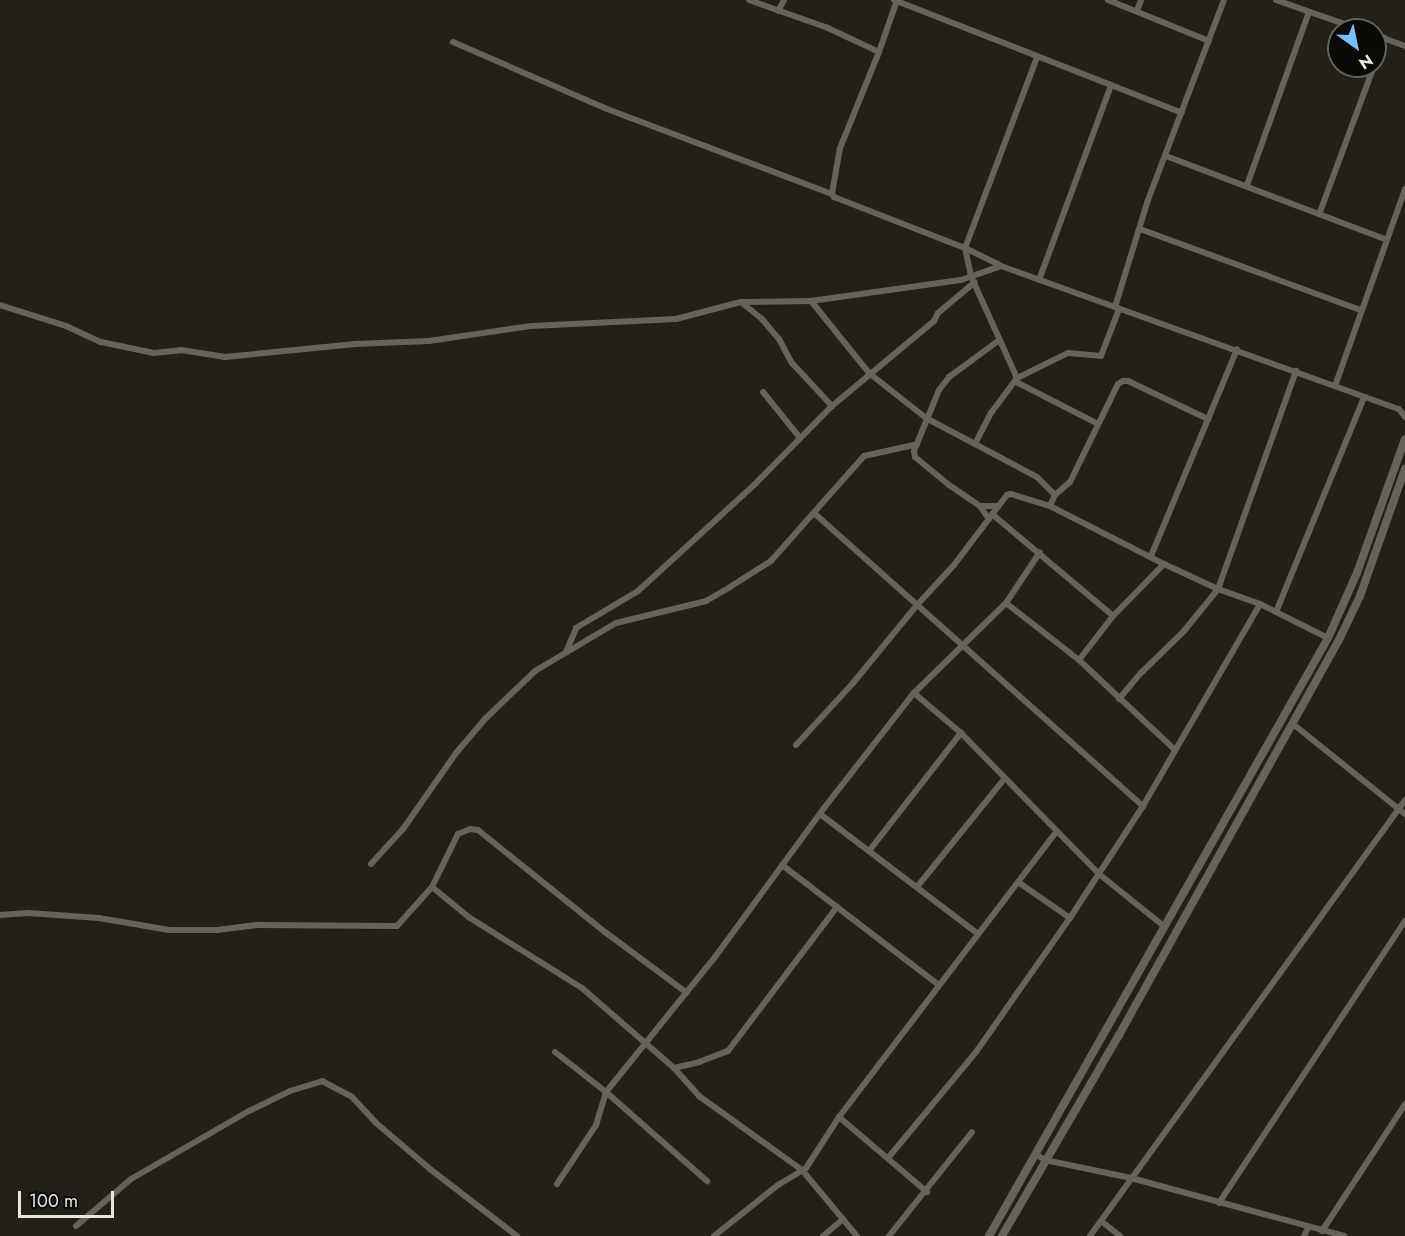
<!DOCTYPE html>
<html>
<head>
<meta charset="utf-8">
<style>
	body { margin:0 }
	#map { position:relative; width:1405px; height:1236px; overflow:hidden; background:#222019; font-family:Jost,sans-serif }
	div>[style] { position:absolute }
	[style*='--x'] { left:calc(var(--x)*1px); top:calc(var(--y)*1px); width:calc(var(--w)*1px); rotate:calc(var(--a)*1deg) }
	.minor>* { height:6px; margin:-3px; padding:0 3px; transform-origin:3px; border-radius:3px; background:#66635b }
	.secondary>* { height:8px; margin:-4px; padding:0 4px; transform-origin:4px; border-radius:4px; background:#66635b }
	span { translate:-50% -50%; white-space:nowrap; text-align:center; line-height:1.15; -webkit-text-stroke:6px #0a0a07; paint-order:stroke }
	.north { position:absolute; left:1327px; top:18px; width:60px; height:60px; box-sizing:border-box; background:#0a0a07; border:2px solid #62625e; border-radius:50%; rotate:147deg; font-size:16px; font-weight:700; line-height:24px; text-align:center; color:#e7e6e1 }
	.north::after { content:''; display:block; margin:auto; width:21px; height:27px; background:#7abef8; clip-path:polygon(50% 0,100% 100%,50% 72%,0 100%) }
	.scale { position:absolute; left:18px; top:1191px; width:96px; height:27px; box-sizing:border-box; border:3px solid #e7e6e1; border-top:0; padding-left:8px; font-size:18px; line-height:21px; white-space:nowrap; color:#e7e6e1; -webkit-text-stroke:4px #0a0a07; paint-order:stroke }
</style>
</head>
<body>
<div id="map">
	<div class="minor">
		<i style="--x:749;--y:0;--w:84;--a:19.5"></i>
		<i style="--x:828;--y:28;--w:56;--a:25.2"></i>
		<i style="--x:879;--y:52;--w:104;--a:112.1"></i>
		<i style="--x:840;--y:148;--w:47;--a:99.9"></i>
		<i style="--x:832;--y:194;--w:4;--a:56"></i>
		<i style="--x:834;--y:197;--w:141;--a:21.3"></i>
		<i style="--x:965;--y:248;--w:39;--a:26"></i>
		<i style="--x:894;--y:0;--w:309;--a:21.4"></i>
		<i style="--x:1108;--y:0;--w:109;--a:22.1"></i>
		<i style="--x:1276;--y:0;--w:90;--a:19.4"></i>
		<i style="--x:778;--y:11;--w:13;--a:-61"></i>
		<i style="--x:1137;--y:11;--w:12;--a:-70"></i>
		<i style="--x:1375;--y:35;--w:32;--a:20"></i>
		<i style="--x:453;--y:42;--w:168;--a:23.5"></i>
		<i style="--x:607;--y:109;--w:241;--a:20.7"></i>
		<i style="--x:879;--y:52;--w:55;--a:-70.9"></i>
		<i style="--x:1375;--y:63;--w:27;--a:-70"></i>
		<i style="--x:1166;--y:156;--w:236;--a:20.8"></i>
		<i style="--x:1247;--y:185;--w:184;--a:-70.3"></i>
		<i style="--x:1320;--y:212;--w:156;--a:-69.7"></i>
		<i style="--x:1140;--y:229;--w:234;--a:20.2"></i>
		<i style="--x:1039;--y:280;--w:208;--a:-69.7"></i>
		<i style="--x:811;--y:301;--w:92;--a:51.1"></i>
		<i style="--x:869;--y:373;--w:73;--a:38.3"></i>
		<i style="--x:926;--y:418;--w:126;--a:28"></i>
		<i style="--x:1037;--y:477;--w:25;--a:45"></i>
		<i style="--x:741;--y:302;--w:27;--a:39"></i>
		<i style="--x:762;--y:319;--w:26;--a:50"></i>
		<i style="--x:779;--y:339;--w:27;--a:62"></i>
		<i style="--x:792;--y:363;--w:59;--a:47.1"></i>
		<i style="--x:0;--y:305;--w:69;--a:17.7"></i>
		<i style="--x:66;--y:326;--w:38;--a:25"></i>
		<i style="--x:101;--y:342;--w:54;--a:11.7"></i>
		<i style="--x:154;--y:353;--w:27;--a:-6"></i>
		<i style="--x:181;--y:350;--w:45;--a:9"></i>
		<i style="--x:225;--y:357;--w:131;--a:-5.7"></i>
		<i style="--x:355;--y:344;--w:74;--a:-2.3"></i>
		<i style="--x:429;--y:341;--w:103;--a:-8.4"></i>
		<i style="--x:531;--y:326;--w:145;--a:-2.8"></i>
		<i style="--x:676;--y:319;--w:67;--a:-14.7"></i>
		<i style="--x:741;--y:302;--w:70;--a:-0.8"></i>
		<i style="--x:811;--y:301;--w:151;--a:-8"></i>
		<i style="--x:961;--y:280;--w:42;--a:-19.3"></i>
		<i style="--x:1001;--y:266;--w:423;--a:19.8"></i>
		<i style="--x:1399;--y:409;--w:10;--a:53"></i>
		<i style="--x:1115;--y:307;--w:112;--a:-72.9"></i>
		<i style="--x:1148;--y:200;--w:214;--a:-69.2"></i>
		<i style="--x:1017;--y:378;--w:112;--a:-114.3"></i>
		<i style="--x:971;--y:276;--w:29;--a:-102"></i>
		<i style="--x:965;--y:248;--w:204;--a:-69.3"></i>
		<i style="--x:1016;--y:382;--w:92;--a:27.1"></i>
		<i style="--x:1335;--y:386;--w:209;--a:-70.4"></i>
		<i style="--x:763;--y:392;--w:59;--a:51.2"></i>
		<i style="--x:975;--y:444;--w:35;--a:-63"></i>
		<i style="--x:991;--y:413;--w:44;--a:-53.4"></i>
		<i style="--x:1017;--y:378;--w:57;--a:-26.1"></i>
		<i style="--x:1068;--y:353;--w:33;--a:5"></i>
		<i style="--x:1101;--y:356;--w:50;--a:-69"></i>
		<i style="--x:980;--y:506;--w:18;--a:0"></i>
		<i style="--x:1050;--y:506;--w:12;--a:-66"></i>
		<i style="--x:1055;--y:495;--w:20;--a:-41"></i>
		<i style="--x:1070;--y:482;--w:109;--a:-63.9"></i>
		<i style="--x:1118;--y:384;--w:6;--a:-31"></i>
		<i style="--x:1123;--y:381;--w:5;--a:0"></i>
		<i style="--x:1128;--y:381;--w:89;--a:25.4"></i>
		<i style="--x:814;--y:513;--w:441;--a:41.7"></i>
		<i style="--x:992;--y:514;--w:158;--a:40.1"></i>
		<i style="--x:989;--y:519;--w:16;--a:-125"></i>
		<i style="--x:980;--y:506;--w:37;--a:-146"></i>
		<i style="--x:949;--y:485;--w:44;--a:-140.5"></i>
		<i style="--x:915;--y:457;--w:6;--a:-99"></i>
		<i style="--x:914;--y:451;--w:66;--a:-67.7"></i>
		<i style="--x:939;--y:390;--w:16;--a:-52"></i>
		<i style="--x:949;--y:377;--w:61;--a:-36.3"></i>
		<i style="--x:1151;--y:556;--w:224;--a:-67.4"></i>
		<i style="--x:1006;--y:603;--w:93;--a:38"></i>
		<i style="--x:1079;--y:660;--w:130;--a:43.1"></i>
		<i style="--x:1276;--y:612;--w:232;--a:-67.7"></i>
		<i style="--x:566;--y:652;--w:26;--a:-67"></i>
		<i style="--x:576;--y:628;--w:72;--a:-30.8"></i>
		<i style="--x:638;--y:591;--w:159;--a:-42.4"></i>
		<i style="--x:755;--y:484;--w:110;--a:-45.4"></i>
		<i style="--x:832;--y:406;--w:133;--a:-39.8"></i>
		<i style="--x:934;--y:321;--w:9;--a:-63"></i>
		<i style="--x:938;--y:313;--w:48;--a:-40"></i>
		<i style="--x:1079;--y:660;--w:56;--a:-52.3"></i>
		<i style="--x:1113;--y:616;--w:73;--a:-45.6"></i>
		<i style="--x:914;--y:693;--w:62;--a:40.4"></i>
		<i style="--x:961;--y:733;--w:197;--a:45.6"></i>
		<i style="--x:1099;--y:874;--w:85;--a:38.8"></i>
		<i style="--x:1119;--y:699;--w:35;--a:-50"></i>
		<i style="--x:1142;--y:672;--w:59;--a:-44.3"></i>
		<i style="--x:1184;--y:631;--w:54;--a:-51"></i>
		<i style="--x:1218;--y:589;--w:232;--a:-70.3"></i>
		<i style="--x:1293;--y:724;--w:144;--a:38.8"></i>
		<i style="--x:796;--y:745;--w:84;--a:-47.4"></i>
		<i style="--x:853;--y:683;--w:101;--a:-50.6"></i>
		<i style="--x:917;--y:605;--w:54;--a:-47.2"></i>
		<i style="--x:954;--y:565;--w:88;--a:-52.9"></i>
		<i style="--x:1007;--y:495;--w:4;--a:-14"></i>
		<i style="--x:1011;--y:494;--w:41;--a:17.1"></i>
		<i style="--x:1050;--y:506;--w:128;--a:27"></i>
		<i style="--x:1164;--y:564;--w:60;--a:24.8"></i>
		<i style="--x:1218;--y:589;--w:45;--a:19.7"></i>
		<i style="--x:1260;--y:604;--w:76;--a:26.6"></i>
		<i style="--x:820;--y:814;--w:198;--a:37.2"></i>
		<i style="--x:869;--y:851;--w:150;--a:-52.1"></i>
		<i style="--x:371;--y:864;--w:47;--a:-47.6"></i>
		<i style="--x:403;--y:829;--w:93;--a:-55.1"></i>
		<i style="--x:456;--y:753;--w:45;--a:-49.5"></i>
		<i style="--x:485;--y:719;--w:69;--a:-43.8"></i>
		<i style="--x:535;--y:671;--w:94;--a:-30.7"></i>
		<i style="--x:616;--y:623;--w:93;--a:-13.7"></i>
		<i style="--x:706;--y:601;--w:28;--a:-30"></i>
		<i style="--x:730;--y:587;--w:49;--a:-32.4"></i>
		<i style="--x:771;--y:561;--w:140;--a:-48.5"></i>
		<i style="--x:864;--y:456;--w:51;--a:-12.4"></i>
		<i style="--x:782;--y:865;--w:198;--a:37.4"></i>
		<i style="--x:1018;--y:882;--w:63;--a:34.7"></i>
		<i style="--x:432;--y:887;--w:49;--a:39.2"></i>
		<i style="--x:470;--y:918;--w:132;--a:32"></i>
		<i style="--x:582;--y:988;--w:122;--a:41"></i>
		<i style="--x:674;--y:1068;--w:38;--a:48"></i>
		<i style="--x:699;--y:1096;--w:127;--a:35.7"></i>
		<i style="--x:802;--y:1170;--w:86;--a:50.2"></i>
		<i style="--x:917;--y:887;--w:139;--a:-51.1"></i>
		<i style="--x:0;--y:915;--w:28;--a:-4"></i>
		<i style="--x:28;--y:913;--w:71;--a:4"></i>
		<i style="--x:99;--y:918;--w:71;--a:9.7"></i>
		<i style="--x:169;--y:930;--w:48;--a:0"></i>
		<i style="--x:217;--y:930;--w:40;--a:-7.1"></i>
		<i style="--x:257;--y:925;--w:140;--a:0.4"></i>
		<i style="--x:397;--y:926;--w:52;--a:-48.1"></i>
		<i style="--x:432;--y:887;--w:59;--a:-63.9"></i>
		<i style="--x:458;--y:834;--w:13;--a:-23"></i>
		<i style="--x:470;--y:829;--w:8;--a:7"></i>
		<i style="--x:478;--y:830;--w:163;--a:38.8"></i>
		<i style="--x:605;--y:932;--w:102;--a:36.6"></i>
		<i style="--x:555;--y:1052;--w:65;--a:38.1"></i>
		<i style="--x:606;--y:1092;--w:135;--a:41.4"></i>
		<i style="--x:674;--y:1068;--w:26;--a:-13"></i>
		<i style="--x:699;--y:1062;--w:31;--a:-21"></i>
		<i style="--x:728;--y:1051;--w:181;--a:-52.9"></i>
		<i style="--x:839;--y:1117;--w:116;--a:40.4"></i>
		<i style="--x:1035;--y:1154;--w:12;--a:31"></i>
		<i style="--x:1045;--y:1160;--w:88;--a:11.8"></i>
		<i style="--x:1131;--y:1178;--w:221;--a:15.2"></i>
		<i style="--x:888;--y:1158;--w:138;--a:-50.3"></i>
		<i style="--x:976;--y:1052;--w:164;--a:-55"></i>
		<i style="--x:1070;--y:918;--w:134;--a:-56.9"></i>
		<i style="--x:1143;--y:806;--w:233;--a:-59.9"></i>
		<i style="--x:557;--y:1184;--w:71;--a:-56.5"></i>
		<i style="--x:596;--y:1125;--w:34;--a:-73"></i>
		<i style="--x:606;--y:1092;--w:174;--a:-51.1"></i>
		<i style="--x:715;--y:957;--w:185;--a:-53.8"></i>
		<i style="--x:824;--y:808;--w:146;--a:-52"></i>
		<i style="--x:914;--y:693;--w:129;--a:-44.4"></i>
		<i style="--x:1006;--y:603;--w:61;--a:-56.3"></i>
		<i style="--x:1219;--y:1203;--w:338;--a:-56.6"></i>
		<i style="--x:1101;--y:1221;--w:24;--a:38"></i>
		<i style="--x:76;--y:1226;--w:72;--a:-40.5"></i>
		<i style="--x:131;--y:1179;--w:136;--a:-30"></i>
		<i style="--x:249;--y:1111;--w:46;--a:-26"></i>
		<i style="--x:290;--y:1091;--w:34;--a:-17"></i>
		<i style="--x:322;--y:1081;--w:34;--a:28"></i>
		<i style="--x:352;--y:1097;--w:34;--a:47"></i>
		<i style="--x:375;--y:1122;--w:72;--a:40.5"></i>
		<i style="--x:430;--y:1169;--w:110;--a:37.6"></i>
		<i style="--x:1322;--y:1231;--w:152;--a:-56.8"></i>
		<i style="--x:714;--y:1236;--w:82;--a:-38.6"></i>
		<i style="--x:778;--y:1185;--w:33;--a:-31"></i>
		<i style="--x:806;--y:1168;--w:61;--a:-57.1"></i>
		<i style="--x:839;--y:1117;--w:358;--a:-52.7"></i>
		<i style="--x:823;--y:1236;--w:26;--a:-40"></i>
		<i style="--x:889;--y:1236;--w:133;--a:-51.4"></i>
		<i style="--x:1090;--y:1236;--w:538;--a:-54.15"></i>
		<i style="--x:1304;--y:1236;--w:9;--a:-63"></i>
	</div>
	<div class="secondary">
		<i style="--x:989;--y:1236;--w:687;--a:-60.45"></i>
		<i style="--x:1328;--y:638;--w:71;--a:-66"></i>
		<i style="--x:1357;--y:573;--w:142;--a:-70.3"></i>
		<i style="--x:1002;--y:1236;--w:233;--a:-59.8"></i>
		<i style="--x:1119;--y:1035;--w:450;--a:-60.9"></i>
		<i style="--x:1338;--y:642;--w:51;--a:-64.4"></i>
		<i style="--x:1360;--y:596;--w:135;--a:-70.5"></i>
	</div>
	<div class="north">N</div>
	<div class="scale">100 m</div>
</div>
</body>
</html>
